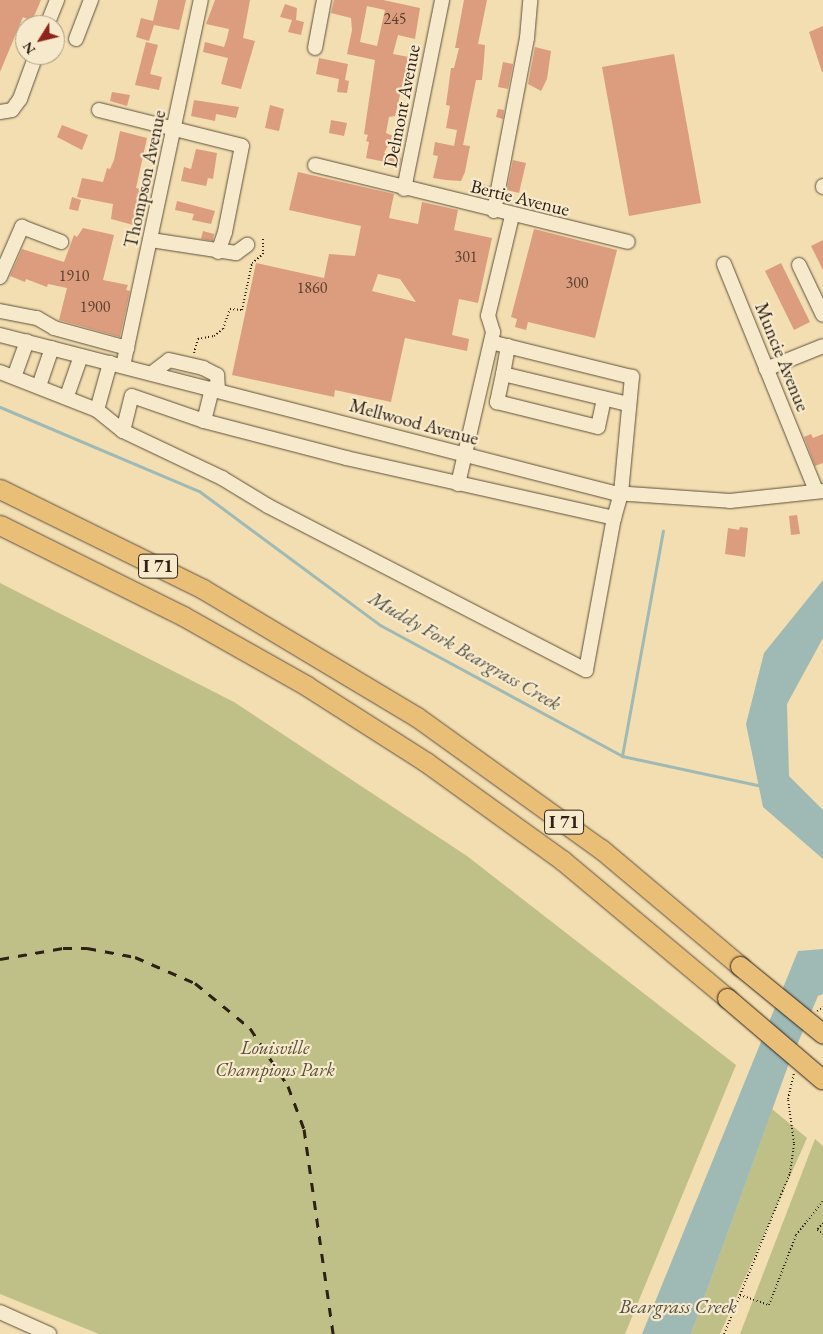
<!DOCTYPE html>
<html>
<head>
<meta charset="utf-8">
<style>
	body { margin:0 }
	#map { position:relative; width:823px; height:1334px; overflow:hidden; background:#f2deb0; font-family:"EB Garamond",serif }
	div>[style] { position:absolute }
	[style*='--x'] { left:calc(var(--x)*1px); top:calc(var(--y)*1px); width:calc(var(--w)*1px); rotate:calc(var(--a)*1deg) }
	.green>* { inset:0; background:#bfc088 }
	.water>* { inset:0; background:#9fbab5 }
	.stream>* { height:3px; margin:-1.5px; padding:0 1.5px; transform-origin:1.5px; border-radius:1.5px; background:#9fbab5 }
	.building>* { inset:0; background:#db9d7e }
	.path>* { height:2px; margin-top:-1px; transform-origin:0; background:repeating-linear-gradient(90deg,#2e2015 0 1px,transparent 0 3.5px) }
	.roads { filter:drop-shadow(0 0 1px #5f503c) drop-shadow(0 0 1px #5f503c) }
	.minor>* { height:14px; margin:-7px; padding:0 7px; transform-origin:7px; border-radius:7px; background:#f7eacc }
	.highway>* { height:19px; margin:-9.5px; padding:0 9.5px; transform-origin:9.5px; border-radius:9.5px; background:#e9bf78 }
	.rail>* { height:3px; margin-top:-1.5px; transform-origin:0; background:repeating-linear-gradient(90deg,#2e2015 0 9px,transparent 0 18px) }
	.bridges { filter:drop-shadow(0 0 1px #2e2015) drop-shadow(0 0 1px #2e2015) }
	.highway-bridge>* { height:19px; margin:-9.5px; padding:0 9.5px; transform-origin:9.5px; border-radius:9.5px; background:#e9bf78 }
	span { translate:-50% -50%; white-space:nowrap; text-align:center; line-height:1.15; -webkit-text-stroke:4.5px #f7eacc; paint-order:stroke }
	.number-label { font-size:16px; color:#593f2f }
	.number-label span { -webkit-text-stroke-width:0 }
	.shield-label span { padding:1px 4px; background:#f7eacc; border:1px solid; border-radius:4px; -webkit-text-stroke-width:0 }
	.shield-label { font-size:18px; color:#2e2015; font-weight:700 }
	.street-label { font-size:19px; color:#2e2015 }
	.park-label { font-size:19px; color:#5a5038; font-style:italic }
	.water-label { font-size:20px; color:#504e45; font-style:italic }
	.north { position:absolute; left:15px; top:15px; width:50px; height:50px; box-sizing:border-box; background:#f7eacc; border:1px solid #a79983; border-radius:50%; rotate:234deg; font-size:14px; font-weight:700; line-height:20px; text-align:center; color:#2e2015 }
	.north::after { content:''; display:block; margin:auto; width:18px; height:22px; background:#8f2418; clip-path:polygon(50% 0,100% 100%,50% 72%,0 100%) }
</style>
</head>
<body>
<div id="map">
	<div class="green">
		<i style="clip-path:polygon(0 583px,234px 702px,467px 856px,736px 1065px,625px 1334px,99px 1334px,0 1294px)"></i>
		<i style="clip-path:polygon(772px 1109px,807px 1138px,720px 1334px,691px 1334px)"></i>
		<i style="clip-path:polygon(815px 1139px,823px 1146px,823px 1334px,740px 1334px)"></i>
	</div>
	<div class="water">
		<i style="clip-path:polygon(823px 580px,823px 638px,787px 704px,789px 776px,823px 810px,823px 859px,763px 807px,746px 724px,764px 653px)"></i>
		<i style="clip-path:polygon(823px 949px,823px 994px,818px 996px,788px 1066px,691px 1334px,642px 1334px,798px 951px)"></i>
	</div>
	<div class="stream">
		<i style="--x:0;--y:407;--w:216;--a:22.9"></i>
		<i style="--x:199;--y:491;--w:225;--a:36.5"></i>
		<i style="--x:380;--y:625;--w:275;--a:28.4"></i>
		<i style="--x:622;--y:756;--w:143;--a:12.1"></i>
		<i style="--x:622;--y:756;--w:229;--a:-79.7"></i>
	</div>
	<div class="building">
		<i style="clip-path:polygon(0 0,41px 0,32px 21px,23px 17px,0 72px)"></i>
		<i style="clip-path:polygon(158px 0,186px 0,179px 30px,154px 25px,149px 41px,136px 37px,141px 18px,153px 21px)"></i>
		<i style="clip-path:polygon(215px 0,250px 0,243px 38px,255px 41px,241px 89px,221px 84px,228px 58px,203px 52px,205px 42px,224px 47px,227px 38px,229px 29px,206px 24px)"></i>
		<i style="clip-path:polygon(evenodd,334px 0,383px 0,420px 8px,415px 39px,398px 35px,393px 54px,409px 57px,395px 116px,389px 117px,386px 133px,393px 136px,384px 153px,401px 158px,400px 165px,366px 158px,369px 142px,366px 141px,368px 135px,364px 134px,375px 60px,347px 54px,352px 30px,351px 18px,331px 13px,334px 0,367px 6px,385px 10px,377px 46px,360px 42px,367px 6px)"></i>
		<i style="clip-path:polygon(464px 0,487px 0,478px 44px,485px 45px,484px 60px,482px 80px,476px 80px,463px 145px,470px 146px,465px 172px,461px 181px,446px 180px,433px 178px,438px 156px,433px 155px,435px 142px,454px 146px,457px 130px,446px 128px,450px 106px,446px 105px,451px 68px,454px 68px,459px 48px,455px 48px)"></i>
		<i style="clip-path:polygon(285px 4px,297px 8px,296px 20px,304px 22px,301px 35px,288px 32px,292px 20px,280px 17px)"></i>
		<i style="clip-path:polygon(823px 26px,823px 71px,822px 72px,809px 32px)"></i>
		<i style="clip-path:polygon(146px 42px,158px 45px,150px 74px,162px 77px,159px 90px,135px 85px)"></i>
		<i style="clip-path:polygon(535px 47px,551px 51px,547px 79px,541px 91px,528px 84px)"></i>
		<i style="clip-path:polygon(674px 54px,701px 203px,629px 216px,602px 67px)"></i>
		<i style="clip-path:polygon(319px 58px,348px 64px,345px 80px,349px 81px,347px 93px,337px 92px,339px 79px,316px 74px)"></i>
		<i style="clip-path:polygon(503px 62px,513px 64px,508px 89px,498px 87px)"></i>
		<i style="clip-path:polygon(112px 92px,130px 95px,127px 106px,110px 101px)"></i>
		<i style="clip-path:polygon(194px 100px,239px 107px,236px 118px,216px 114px,215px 121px,191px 116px)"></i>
		<i style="clip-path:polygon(270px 105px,284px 109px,279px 131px,265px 128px)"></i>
		<i style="clip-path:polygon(498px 109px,504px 110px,503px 119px,496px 117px)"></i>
		<i style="clip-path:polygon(331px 120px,347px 123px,344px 136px,329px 133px)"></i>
		<i style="clip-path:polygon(62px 125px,88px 135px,82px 150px,57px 137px)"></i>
		<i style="clip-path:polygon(120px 131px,147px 138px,136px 188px,145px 190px,137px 226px,111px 219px,113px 204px,77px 197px,82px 178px,103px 182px,107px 168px,110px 169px,114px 160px)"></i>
		<i style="clip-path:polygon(196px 149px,217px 153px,213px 179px,208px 178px,206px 186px,181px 181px,184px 167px,191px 169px)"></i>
		<i style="clip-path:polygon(513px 160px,526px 163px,519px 193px,507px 190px)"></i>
		<i style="clip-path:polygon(evenodd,298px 172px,394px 194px,389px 218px,418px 224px,422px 202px,458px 210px,454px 230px,492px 238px,478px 303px,459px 299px,452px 335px,469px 339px,467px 351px,405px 338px,391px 402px,335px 390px,334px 397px,232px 375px,256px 263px,324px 278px,329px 254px,355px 256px,361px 226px,289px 210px,298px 172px,378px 274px,400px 279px,416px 302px,372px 291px,378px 274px)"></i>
		<i style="clip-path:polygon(481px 184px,490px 186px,488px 196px,479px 194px)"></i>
		<i style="clip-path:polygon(72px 197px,81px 200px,78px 211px,69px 209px)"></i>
		<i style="clip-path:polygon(177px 201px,215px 211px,211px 224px,192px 220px,194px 214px,175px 210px)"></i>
		<i style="clip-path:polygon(83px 228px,114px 235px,103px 280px,128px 285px,126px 290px,130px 291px,120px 337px,59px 320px,67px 288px,48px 284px,47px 287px,26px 279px,25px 282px,10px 276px,22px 249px,64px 262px,74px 235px,77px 237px)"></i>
		<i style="clip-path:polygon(534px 229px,617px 250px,595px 338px,528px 322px,526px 330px,515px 327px,517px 319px,511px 317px)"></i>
		<i style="clip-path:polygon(203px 231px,214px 234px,213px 241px,201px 239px)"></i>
		<i style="clip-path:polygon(823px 240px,823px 270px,811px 246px)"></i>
		<i style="clip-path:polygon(781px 263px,810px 322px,794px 330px,765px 271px)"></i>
		<i style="clip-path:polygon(811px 434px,813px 438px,823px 434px,823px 463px,815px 466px,804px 437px)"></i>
		<i style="clip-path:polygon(797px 515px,800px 534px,791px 535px,789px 516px)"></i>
		<i style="clip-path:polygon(740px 527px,748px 528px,745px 557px,725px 554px,728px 528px,739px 530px)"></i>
	</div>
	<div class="path">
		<i style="--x:194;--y:353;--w:15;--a:-74"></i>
		<i style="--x:198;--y:339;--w:16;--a:-11"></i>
		<i style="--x:214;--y:336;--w:11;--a:-38"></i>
		<i style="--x:223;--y:329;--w:21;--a:-71"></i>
		<i style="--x:230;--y:309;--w:12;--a:5"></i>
		<i style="--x:242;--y:310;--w:48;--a:-78"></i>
		<i style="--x:252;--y:263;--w:14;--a:-39"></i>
		<i style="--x:263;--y:254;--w:17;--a:-90"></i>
		<i style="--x:817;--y:1011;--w:7;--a:-34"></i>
		<i style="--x:823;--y:1223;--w:9;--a:131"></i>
		<i style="--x:817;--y:1230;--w:7;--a:34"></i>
		<i style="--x:740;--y:1295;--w:31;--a:19"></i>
		<i style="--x:769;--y:1305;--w:75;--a:-68.9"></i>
		<i style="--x:796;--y:1235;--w:43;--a:-51.5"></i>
		<i style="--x:724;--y:1334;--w:174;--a:-67.7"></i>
		<i style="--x:790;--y:1173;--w:30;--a:-82"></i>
		<i style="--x:794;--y:1143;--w:44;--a:-97.8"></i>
		<i style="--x:788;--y:1099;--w:26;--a:-77"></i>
	</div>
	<div class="roads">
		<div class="minor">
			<i style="--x:47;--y:25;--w:27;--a:-68"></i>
			<i style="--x:76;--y:39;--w:42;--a:-69"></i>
			<i style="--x:315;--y:48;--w:49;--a:-79.4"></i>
			<i style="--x:99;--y:110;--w:147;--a:14.1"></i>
			<i style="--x:242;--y:146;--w:88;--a:101.2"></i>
			<i style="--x:225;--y:232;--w:21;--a:109"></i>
			<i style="--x:0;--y:112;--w:12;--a:-9"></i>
			<i style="--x:12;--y:110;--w:14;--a:-54"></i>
			<i style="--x:20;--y:99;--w:47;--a:-70"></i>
			<i style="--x:315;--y:165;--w:322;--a:13.8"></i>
			<i style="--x:823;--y:186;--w:1;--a:90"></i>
			<i style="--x:404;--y:189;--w:193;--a:-78.6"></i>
			<i style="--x:494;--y:211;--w:176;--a:-79.2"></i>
			<i style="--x:527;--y:38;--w:38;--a:-85"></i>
			<i style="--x:151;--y:240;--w:86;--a:8.7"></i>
			<i style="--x:236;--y:253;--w:14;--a:-36"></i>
			<i style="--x:724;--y:264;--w:245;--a:67.9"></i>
			<i style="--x:799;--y:265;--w:55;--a:64.4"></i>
			<i style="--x:0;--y:277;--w:55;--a:-66.3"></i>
			<i style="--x:22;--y:227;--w:42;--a:21"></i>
			<i style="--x:0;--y:311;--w:38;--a:11"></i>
			<i style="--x:37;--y:318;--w:20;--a:30"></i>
			<i style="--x:54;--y:328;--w:76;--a:15.3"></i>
			<i style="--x:0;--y:335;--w:634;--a:14.43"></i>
			<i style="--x:614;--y:493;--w:116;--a:3.9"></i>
			<i style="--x:730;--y:501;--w:94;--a:-6.1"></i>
			<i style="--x:508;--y:346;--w:28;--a:100"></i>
			<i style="--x:503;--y:374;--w:129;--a:13.5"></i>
			<i style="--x:123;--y:366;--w:374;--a:-78"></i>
			<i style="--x:766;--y:369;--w:61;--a:-22"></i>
			<i style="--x:0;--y:372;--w:104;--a:21.4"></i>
			<i style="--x:97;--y:410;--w:33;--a:39"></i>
			<i style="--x:123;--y:431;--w:110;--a:25.4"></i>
			<i style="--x:222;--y:478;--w:54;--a:31.3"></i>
			<i style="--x:268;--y:506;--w:358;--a:27.3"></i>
			<i style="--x:586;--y:670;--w:155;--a:-79.6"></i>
			<i style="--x:152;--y:373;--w:21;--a:-37"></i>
			<i style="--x:169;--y:360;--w:35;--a:13"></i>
			<i style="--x:203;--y:368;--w:16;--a:27"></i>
			<i style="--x:217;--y:375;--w:15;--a:86"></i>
			<i style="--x:503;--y:374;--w:29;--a:102"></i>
			<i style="--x:497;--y:402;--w:104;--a:13.9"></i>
			<i style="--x:598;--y:427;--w:29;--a:-78"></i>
			<i style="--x:14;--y:377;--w:38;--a:-70"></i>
			<i style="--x:39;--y:386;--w:40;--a:-71.1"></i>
			<i style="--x:67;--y:396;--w:42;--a:-70.7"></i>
			<i style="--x:97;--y:410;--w:49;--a:-74.5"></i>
			<i style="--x:204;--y:421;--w:34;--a:-76"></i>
			<i style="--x:123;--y:431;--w:36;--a:-76"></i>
			<i style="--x:132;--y:396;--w:76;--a:19.1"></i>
			<i style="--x:204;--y:421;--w:147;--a:14.6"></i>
			<i style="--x:346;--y:458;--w:275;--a:12.6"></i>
			<i style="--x:614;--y:518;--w:26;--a:-74"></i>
			<i style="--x:621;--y:493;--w:117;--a:-84.6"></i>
			<i style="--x:632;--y:377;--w:145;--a:-166.1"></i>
			<i style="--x:458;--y:484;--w:156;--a:-77"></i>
			<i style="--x:493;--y:332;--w:17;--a:-107"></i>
			<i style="--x:488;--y:316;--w:103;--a:-76.5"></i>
			<i style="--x:0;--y:1312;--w:54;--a:24.2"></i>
		</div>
		<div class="highway">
			<i style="--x:0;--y:489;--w:226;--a:26.2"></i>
			<i style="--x:203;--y:589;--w:249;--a:30.9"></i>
			<i style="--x:417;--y:717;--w:226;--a:35.7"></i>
			<i style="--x:601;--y:849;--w:182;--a:40.1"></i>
			<i style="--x:0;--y:525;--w:204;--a:26.4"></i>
			<i style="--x:183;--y:616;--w:142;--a:29.4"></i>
			<i style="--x:307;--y:686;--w:141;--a:32.6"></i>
			<i style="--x:426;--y:762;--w:168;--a:35.8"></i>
			<i style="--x:562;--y:860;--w:215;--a:39.9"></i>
		</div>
	</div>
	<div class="rail">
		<i style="--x:0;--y:959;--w:64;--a:-9.9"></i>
		<i style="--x:63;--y:948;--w:24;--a:0"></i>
		<i style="--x:87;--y:948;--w:49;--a:10.6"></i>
		<i style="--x:135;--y:957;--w:65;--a:23.4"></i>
		<i style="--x:195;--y:983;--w:71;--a:39.3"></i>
		<i style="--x:250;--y:1028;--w:69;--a:56.8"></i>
		<i style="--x:288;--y:1086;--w:46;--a:69.6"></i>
		<i style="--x:304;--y:1129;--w:207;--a:81.9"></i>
	</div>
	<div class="bridges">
		<div class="highway-bridge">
			<i style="--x:740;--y:966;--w:107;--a:39.3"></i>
			<i style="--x:727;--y:998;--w:125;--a:40.5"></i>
		</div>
	</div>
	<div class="number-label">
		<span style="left:395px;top:19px">245</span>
		<span style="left:466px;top:257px">301</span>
		<span style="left:74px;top:276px">1910</span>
		<span style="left:577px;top:283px">300</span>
		<span style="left:312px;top:288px">1860</span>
		<span style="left:95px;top:307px">1900</span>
	</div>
	<div class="shield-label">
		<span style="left:158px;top:566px">I 71</span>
		<span style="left:564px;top:822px">I 71</span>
	</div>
	<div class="street-label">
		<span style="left:402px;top:106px;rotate:-79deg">Delmont Avenue</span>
		<span style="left:145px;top:179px;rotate:-78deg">Thompson Avenue</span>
		<span style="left:520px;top:198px;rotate:14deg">Bertie Avenue</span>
		<span style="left:782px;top:357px;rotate:68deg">Muncie Avenue</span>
		<span style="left:414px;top:422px;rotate:15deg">Mellwood Avenue</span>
	</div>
	<div class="park-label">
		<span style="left:275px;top:1059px">Louisville<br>Champions Park</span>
	</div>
	<div class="water-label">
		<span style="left:465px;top:651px;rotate:30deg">Muddy Fork Beargrass Creek</span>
		<span style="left:678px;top:1306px">Beargrass Creek</span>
	</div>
	<div class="north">N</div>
</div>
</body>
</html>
